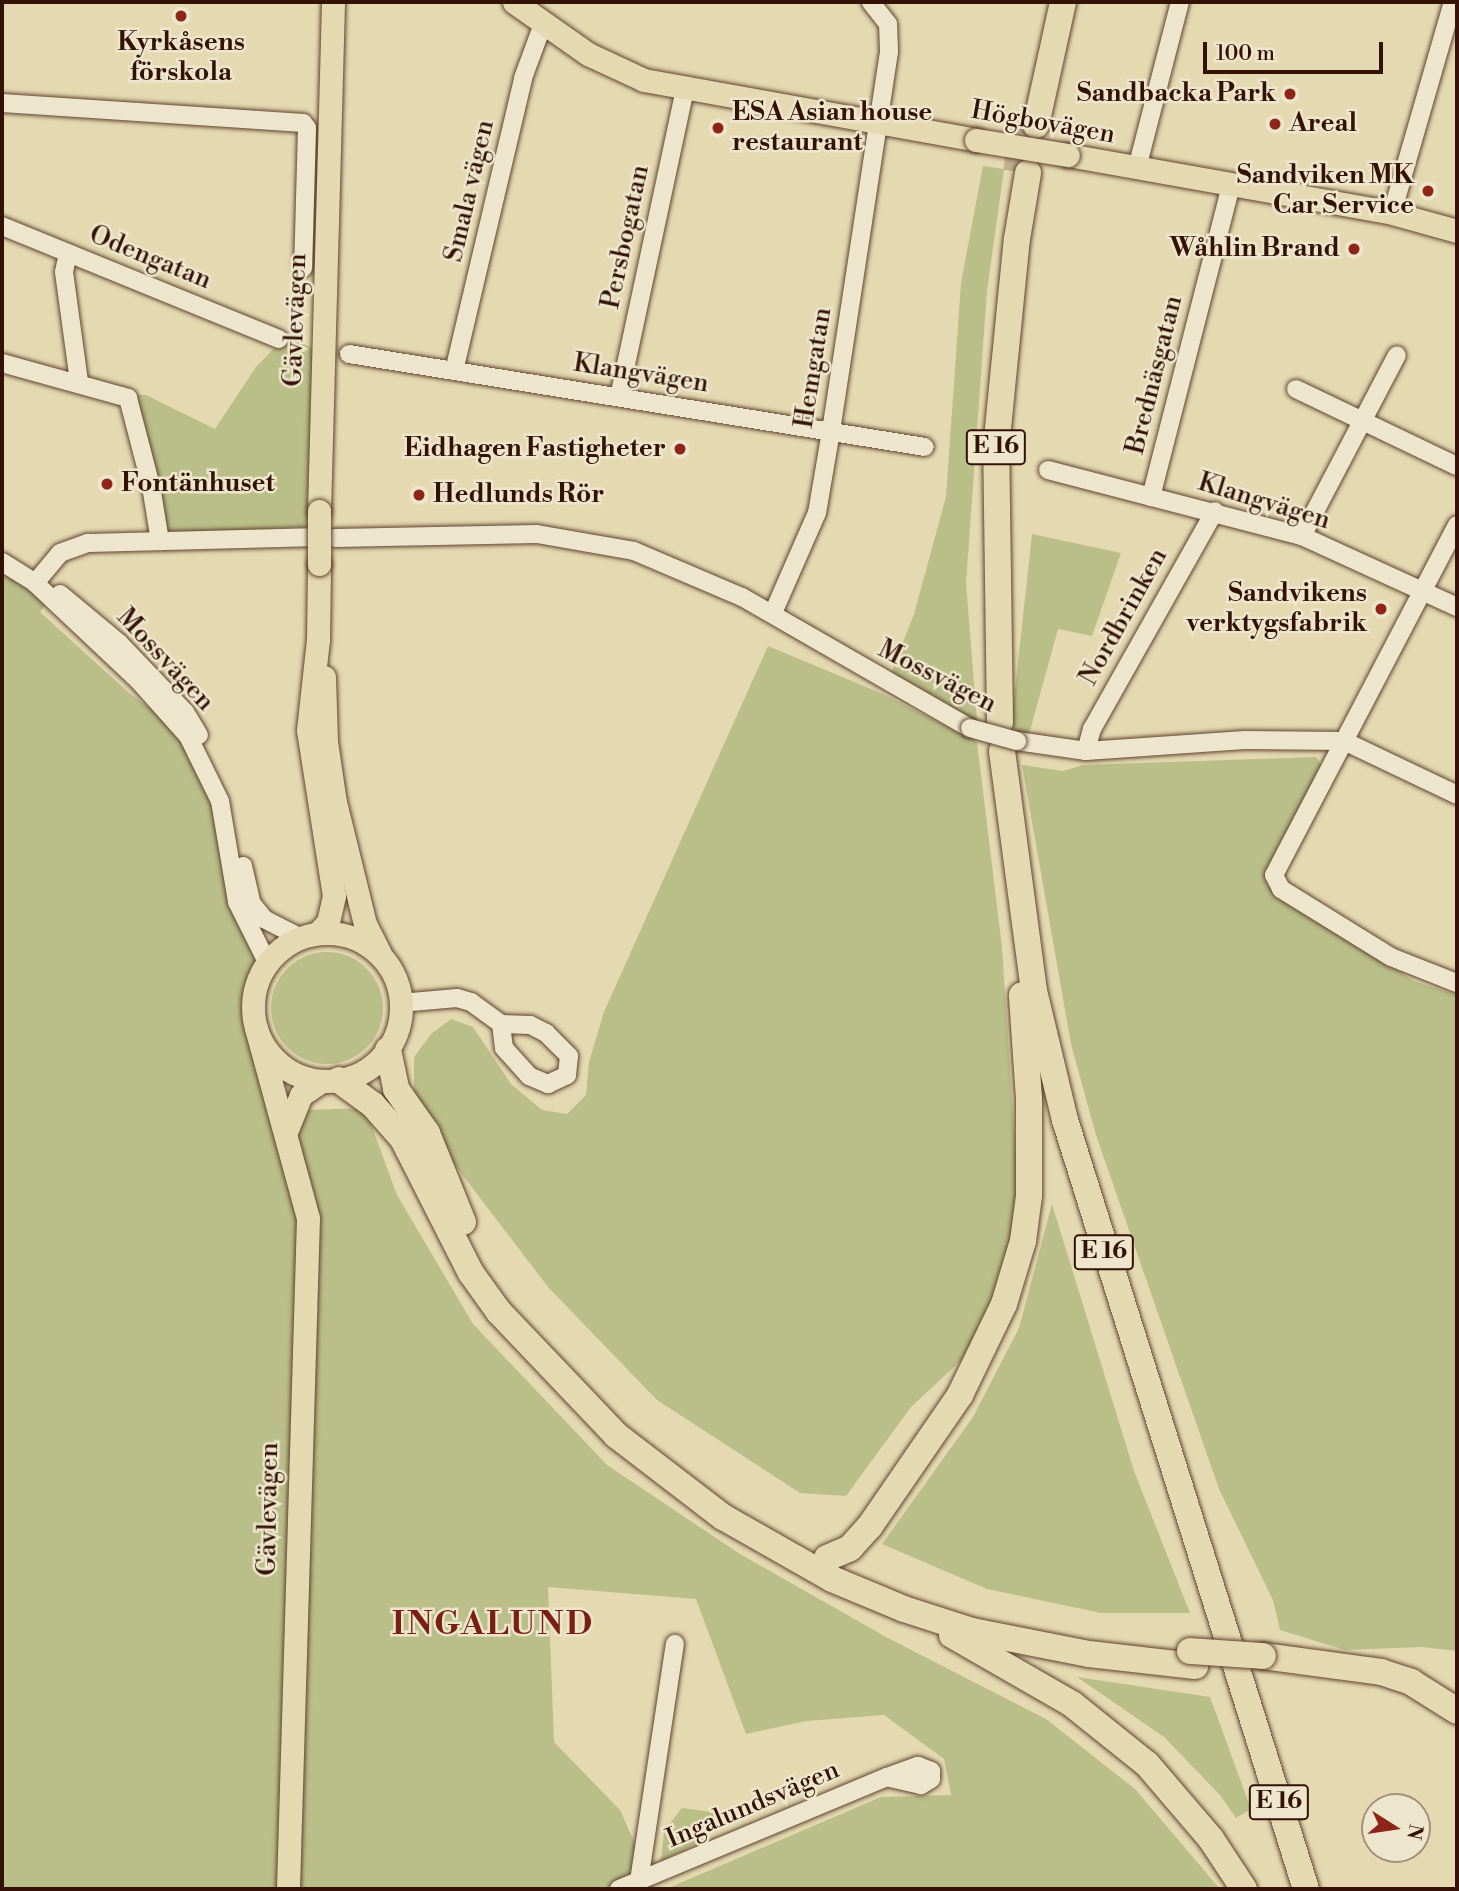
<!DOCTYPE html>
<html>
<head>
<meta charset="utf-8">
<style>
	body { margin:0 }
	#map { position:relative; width:1459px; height:1891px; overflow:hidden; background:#e4d9b1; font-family:"Libre Bodoni",serif }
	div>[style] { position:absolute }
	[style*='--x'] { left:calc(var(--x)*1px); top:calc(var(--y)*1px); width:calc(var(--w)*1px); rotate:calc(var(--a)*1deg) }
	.green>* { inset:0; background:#babe88 }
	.round { border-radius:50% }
	.highway-tunnel>* { height:26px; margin-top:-13px; transform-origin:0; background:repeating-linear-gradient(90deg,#c1b18f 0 26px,transparent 0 39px) }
	.roads { filter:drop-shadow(0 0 2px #5f4330) drop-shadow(0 0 2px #5f4330) }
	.minor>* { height:18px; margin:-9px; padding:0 9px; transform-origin:9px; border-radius:9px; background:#ede6cc }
	.major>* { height:23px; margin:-11.5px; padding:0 11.5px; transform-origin:11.5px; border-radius:11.5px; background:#e4d9b1 }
	.major>.ring { margin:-11.5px; padding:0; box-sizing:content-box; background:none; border:23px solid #e4d9b1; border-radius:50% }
	.highway>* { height:26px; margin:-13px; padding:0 13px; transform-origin:13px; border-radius:13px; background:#e4d9b1 }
	.bridges { filter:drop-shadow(0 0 2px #5f4330) drop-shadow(0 0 2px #5f4330) }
	.minor-bridge>* { height:18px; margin:-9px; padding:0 9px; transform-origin:9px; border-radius:9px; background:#ede6cc }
	.major-bridge>* { height:23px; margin:-11.5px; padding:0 11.5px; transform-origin:11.5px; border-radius:11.5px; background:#e4d9b1 }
	.highway-bridge>* { height:26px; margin:-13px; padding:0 13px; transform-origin:13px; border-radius:13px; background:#e4d9b1 }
	.dots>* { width:19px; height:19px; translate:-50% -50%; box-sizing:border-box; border:4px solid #ede6cc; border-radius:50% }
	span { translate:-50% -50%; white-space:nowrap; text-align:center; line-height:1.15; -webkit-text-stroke:5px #ede6cc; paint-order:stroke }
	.shield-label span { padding:2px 5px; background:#ede6cc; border:2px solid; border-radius:5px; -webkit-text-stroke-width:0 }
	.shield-label { font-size:24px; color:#331105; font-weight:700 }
	.poi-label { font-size:26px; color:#331105; font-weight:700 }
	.right { translate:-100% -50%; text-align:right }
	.left { translate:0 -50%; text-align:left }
	.street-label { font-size:26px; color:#331105 }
	.district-label { font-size:33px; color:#7a1f14; font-weight:700; letter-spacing:2px }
	.frame { position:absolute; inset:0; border:4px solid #331105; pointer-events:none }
	.north { position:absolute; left:1361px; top:1793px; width:70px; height:70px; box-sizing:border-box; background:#ede6cc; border:2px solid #a3917c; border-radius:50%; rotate:102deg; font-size:19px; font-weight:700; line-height:28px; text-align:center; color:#331105 }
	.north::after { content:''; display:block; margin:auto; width:24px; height:32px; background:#8f2418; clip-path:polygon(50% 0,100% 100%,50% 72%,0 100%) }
	.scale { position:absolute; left:1203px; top:42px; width:180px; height:32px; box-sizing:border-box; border:4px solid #331105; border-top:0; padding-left:9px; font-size:21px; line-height:24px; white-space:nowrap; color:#331105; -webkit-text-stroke:5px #ede6cc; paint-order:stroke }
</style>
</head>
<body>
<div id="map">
	<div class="green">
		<i style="clip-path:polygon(983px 166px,1004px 169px,987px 291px,966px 583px,977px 721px,890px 676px,914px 614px,946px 497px,961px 283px)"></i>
		<i style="clip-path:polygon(287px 335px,323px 354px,319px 526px,274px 528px,265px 538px,160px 541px,126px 395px,146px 395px,215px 429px,256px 367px)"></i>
		<i style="clip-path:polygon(1032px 534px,1121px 553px,1092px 636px,1058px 629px,1028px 738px,1011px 726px)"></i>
		<i style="clip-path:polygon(2px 562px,50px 600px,40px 612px,129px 693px,158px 714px,188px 751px,206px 788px,220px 836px,229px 910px,237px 902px,267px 962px,255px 990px,254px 1017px,280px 1111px,365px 1108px,397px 1195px,473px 1324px,607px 1465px,740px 1554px,886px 1637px,1046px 1719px,1135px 1789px,1220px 1889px,666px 1889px,881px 1797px,951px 1795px,944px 1759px,884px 1715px,806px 1721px,746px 1734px,696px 1599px,548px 1587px,554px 1742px,620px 1810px,655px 1889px,2px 1889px)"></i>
		<i style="clip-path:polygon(768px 646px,883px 694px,977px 742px,1002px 947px,1018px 1190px,1008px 1262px,969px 1353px,911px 1407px,846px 1496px,800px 1493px,657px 1400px,548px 1287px,445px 1152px,414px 1091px,414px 1057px,431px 1034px,451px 1019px,473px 1027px,511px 1084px,542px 1110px,567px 1114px,586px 1095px,589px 1062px,604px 1012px)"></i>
		<i style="clip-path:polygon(1316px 757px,1324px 769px,1277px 847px,1268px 885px,1414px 981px,1457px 995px,1457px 1651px,1422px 1647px,1345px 1650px,1280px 1630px,1273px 1600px,1219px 1489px,1096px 1135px,1071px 1044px,1022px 765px,1063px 771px,1083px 765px)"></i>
		<i class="round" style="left:271px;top:952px;width:112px;height:112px"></i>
		<i style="clip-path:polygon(1052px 1204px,1134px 1471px,1190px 1613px,1101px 1613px,987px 1589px,882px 1544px,973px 1417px,1019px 1328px)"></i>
		<i style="clip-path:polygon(1077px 1677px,1210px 1697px,1251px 1809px,1236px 1818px,1220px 1795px,1164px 1737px)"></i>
		<i style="clip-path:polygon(682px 1808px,719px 1813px,705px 1840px,661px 1861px,664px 1831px)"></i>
	</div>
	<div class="highway-tunnel">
		<i style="--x:1016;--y:172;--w:51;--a:-79.8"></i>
	</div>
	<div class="roads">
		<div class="minor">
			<i style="--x:2;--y:103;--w:302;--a:3.8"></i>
			<i style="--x:303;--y:123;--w:6;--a:51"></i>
			<i style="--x:307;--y:128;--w:140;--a:91.6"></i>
			<i style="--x:1137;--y:168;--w:171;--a:-75.5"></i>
			<i style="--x:1392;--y:213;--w:220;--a:-73.9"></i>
			<i style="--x:2;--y:226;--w:299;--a:22.2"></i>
			<i style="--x:68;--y:253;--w:19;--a:102"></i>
			<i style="--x:64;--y:272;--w:111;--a:82.2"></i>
			<i style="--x:349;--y:354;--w:583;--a:9.17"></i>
			<i style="--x:2;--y:363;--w:131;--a:15.5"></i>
			<i style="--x:128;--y:398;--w:91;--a:75.4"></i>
			<i style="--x:151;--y:486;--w:56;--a:80.7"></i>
			<i style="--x:454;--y:371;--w:301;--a:-76.7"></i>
			<i style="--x:523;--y:78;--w:58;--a:-69.7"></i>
			<i style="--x:1296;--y:389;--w:178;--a:25.6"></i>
			<i style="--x:619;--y:397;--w:316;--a:-77.9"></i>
			<i style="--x:1048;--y:470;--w:262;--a:14.6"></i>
			<i style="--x:1302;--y:536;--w:170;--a:24.6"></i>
			<i style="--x:1151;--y:497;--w:322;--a:-75.6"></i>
			<i style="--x:1457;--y:525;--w:395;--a:117.6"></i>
			<i style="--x:1274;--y:875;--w:16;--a:63"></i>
			<i style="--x:1281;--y:889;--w:129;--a:31.7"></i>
			<i style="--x:1391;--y:957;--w:71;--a:21.5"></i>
			<i style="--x:1302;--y:536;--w:204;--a:-62.3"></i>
			<i style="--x:335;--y:538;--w:202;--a:-1.1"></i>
			<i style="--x:537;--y:534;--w:98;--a:9.9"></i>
			<i style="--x:634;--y:551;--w:117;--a:23.1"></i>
			<i style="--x:742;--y:597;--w:263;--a:29.9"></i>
			<i style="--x:2;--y:562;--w:39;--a:32"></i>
			<i style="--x:35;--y:583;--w:141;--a:43.3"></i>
			<i style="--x:138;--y:680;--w:75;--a:48.2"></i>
			<i style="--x:188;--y:736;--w:72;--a:63.8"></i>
			<i style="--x:220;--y:801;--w:102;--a:80.4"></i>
			<i style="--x:237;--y:902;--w:67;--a:63.4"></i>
			<i style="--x:35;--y:583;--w:39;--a:-50"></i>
			<i style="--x:60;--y:553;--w:30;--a:-20"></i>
			<i style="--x:88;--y:543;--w:222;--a:-1.5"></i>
			<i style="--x:60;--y:594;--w:77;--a:39.7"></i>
			<i style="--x:119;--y:643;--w:95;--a:46.3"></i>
			<i style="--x:185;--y:712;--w:27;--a:59"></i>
			<i style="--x:773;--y:613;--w:109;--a:-66.3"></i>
			<i style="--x:817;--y:513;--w:83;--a:-80.3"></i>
			<i style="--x:831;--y:431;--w:384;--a:-81.3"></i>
			<i style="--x:889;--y:51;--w:27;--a:-92"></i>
			<i style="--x:888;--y:24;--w:28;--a:-128"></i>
			<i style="--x:1017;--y:741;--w:70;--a:8.2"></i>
			<i style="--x:1086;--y:751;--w:159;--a:-4"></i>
			<i style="--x:1245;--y:740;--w:99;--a:0.6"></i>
			<i style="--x:1344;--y:741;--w:125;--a:25.5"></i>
			<i style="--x:1086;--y:751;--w:23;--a:-75"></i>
			<i style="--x:1092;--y:729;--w:250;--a:-60.6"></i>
			<i style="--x:243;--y:866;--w:39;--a:77"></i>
			<i style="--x:252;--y:904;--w:19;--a:51"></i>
			<i style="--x:264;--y:919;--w:39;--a:27"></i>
			<i style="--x:400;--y:1003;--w:57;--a:-5"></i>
			<i style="--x:457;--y:998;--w:15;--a:16"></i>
			<i style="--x:471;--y:1002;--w:37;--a:36"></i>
			<i style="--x:501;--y:1024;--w:24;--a:83"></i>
			<i style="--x:504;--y:1048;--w:38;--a:48"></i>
			<i style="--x:529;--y:1076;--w:21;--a:23"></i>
			<i style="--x:548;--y:1084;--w:21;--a:-25"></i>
			<i style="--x:567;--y:1075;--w:19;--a:-84"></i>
			<i style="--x:569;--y:1056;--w:33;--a:-135"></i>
			<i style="--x:546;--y:1033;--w:18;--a:-153"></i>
			<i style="--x:530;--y:1025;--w:29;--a:-178"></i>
			<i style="--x:639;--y:1881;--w:240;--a:-81.4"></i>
			<i style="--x:619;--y:1889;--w:290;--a:-22.7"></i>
			<i style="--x:887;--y:1777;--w:33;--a:-20"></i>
			<i style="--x:918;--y:1766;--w:14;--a:21"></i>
			<i style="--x:931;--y:1771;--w:8;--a:90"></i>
			<i style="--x:931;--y:1779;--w:12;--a:149"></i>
			<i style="--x:921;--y:1785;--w:35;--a:-167"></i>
		</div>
		<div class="major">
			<i style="--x:514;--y:2;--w:90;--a:35.1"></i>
			<i style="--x:588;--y:54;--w:62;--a:24.9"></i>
			<i style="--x:644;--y:80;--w:337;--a:10.2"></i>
			<i style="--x:1068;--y:155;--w:329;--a:10.1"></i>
			<i style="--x:1392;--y:213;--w:67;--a:15.5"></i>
			<i style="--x:319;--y:511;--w:509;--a:-88.42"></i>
			<i style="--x:324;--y:677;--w:65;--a:88.2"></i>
			<i style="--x:326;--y:742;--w:61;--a:81.5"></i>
			<i style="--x:335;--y:802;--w:126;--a:76.2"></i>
			<i style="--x:365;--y:924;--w:33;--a:63"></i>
			<i class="ring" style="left:253px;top:933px;width:125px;height:125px"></i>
			<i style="--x:318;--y:933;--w:15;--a:-48"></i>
			<i style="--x:328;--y:922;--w:27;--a:-77"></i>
			<i style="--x:334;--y:896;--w:168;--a:-98.9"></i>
			<i style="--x:308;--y:730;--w:91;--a:-83.7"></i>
			<i style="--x:318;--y:640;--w:76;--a:-89.2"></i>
			<i style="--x:256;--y:1028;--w:197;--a:74.7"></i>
			<i style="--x:308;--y:1218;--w:671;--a:91.71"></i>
			<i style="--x:286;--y:1132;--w:40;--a:-68"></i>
			<i style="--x:301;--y:1095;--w:25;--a:-34"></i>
		</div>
		<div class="highway">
			<i style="--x:1036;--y:125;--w:126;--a:-77.6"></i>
			<i style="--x:1000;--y:722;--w:274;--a:-90.8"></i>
			<i style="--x:996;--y:448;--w:210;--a:-84.3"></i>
			<i style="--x:1017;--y:239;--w:67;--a:-80.5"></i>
			<i style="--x:1002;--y:751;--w:242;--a:82.4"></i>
			<i style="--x:1034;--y:991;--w:133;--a:76.5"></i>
			<i style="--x:1065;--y:1120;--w:806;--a:72.6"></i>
			<i style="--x:388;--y:1050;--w:40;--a:78"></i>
			<i style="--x:396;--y:1089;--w:54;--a:54.8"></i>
			<i style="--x:427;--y:1133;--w:96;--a:68"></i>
			<i style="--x:339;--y:1080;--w:42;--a:36.3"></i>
			<i style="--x:373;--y:1105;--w:45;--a:48.6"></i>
			<i style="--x:403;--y:1139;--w:150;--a:63.1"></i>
			<i style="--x:471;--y:1273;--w:48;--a:54.3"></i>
			<i style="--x:499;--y:1312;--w:170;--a:46.4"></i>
			<i style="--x:616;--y:1435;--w:135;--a:37.5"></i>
			<i style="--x:723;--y:1517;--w:125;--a:29.6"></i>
			<i style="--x:832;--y:1579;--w:78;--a:22.6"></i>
			<i style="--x:904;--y:1609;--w:71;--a:17.9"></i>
			<i style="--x:972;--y:1631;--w:119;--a:11.1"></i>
			<i style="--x:1089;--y:1654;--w:107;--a:6.5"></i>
			<i style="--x:827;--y:1558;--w:25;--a:-23"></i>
			<i style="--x:850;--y:1548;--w:30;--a:-48"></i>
			<i style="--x:870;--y:1526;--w:159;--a:-55.5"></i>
			<i style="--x:960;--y:1395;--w:101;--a:-64.2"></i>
			<i style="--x:1004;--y:1304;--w:66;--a:-73.2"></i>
			<i style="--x:1023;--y:1241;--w:45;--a:-82.4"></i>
			<i style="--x:1029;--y:1196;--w:97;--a:-90"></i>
			<i style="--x:1029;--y:1099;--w:104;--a:-93.9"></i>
			<i style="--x:952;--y:1635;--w:138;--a:29.9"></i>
			<i style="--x:1072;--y:1704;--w:96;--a:38.7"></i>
			<i style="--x:1147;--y:1764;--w:99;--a:49.5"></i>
			<i style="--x:1211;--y:1839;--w:60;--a:56.6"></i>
			<i style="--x:1263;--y:1656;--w:119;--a:7.7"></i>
			<i style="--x:1381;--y:1672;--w:32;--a:18"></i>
			<i style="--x:1411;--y:1682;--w:54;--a:32.2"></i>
		</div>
	</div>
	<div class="bridges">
		<div class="minor-bridge">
			<i style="--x:970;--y:728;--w:49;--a:15.5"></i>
		</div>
		<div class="major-bridge">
			<i style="--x:976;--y:140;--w:93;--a:9.3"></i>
			<i style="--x:319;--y:564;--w:53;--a:-90"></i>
		</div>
		<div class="highway-bridge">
			<i style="--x:1190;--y:1651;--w:73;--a:3.9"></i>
		</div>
	</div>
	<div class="dots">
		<i style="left:181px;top:16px;background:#8f2418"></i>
		<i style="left:1290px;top:94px;background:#8f2418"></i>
		<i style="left:1275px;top:124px;background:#8f2418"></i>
		<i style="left:718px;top:128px;background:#8f2418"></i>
		<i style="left:1428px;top:191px;background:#8f2418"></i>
		<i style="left:1354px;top:249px;background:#8f2418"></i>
		<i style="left:680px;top:449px;background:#8f2418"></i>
		<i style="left:107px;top:484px;background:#8f2418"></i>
		<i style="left:419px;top:495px;background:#8f2418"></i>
		<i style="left:1381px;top:609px;background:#8f2418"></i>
	</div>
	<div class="shield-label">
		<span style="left:996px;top:447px">E 16</span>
		<span style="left:1104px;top:1252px">E 16</span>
		<span style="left:1279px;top:1802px">E 16</span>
	</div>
	<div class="poi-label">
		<span style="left:181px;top:58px">Kyrkåsens<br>förskola</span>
		<span class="right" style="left:1276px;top:94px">Sandbacka Park</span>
		<span class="left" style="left:732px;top:128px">ESA Asian house<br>restaurant</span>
		<span class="left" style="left:1289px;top:124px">Areal</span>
		<span class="right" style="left:1414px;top:191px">Sandviken MK<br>Car Service</span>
		<span class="right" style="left:1340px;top:249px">Wåhlin Brand</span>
		<span class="right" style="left:666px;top:449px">Eidhagen Fastigheter</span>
		<span class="left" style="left:121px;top:484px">Fontänhuset</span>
		<span class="left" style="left:433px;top:495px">Hedlunds Rör</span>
		<span class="right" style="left:1367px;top:609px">Sandvikens<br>verktygsfabrik</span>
	</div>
	<div class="street-label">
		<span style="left:1043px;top:123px;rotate:10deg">Högbovägen</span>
		<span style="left:470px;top:191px;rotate:-77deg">Smala vägen</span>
		<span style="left:626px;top:237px;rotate:-78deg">Persbogatan</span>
		<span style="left:150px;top:258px;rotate:22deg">Odengatan</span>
		<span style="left:296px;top:320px;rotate:-88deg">Gävlevägen</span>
		<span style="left:814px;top:368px;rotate:-81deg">Hemgatan</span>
		<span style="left:641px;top:374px;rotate:9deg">Klangvägen</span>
		<span style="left:1155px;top:375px;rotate:-76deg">Brednäsgatan</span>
		<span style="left:1264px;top:502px;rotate:17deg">Klangvägen</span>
		<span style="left:1124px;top:617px;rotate:-61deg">Nordbrinken</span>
		<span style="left:165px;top:660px;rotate:47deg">Mossvägen</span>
		<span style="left:937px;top:677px;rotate:27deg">Mossvägen</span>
		<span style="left:269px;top:1509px;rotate:-89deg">Gävlevägen</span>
		<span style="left:753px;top:1805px;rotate:-23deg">Ingalundsvägen</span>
	</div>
	<div class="district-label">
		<span style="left:493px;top:1625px">INGALUND</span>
	</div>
	<div class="frame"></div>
	<div class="north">N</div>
	<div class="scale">100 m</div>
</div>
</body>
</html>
